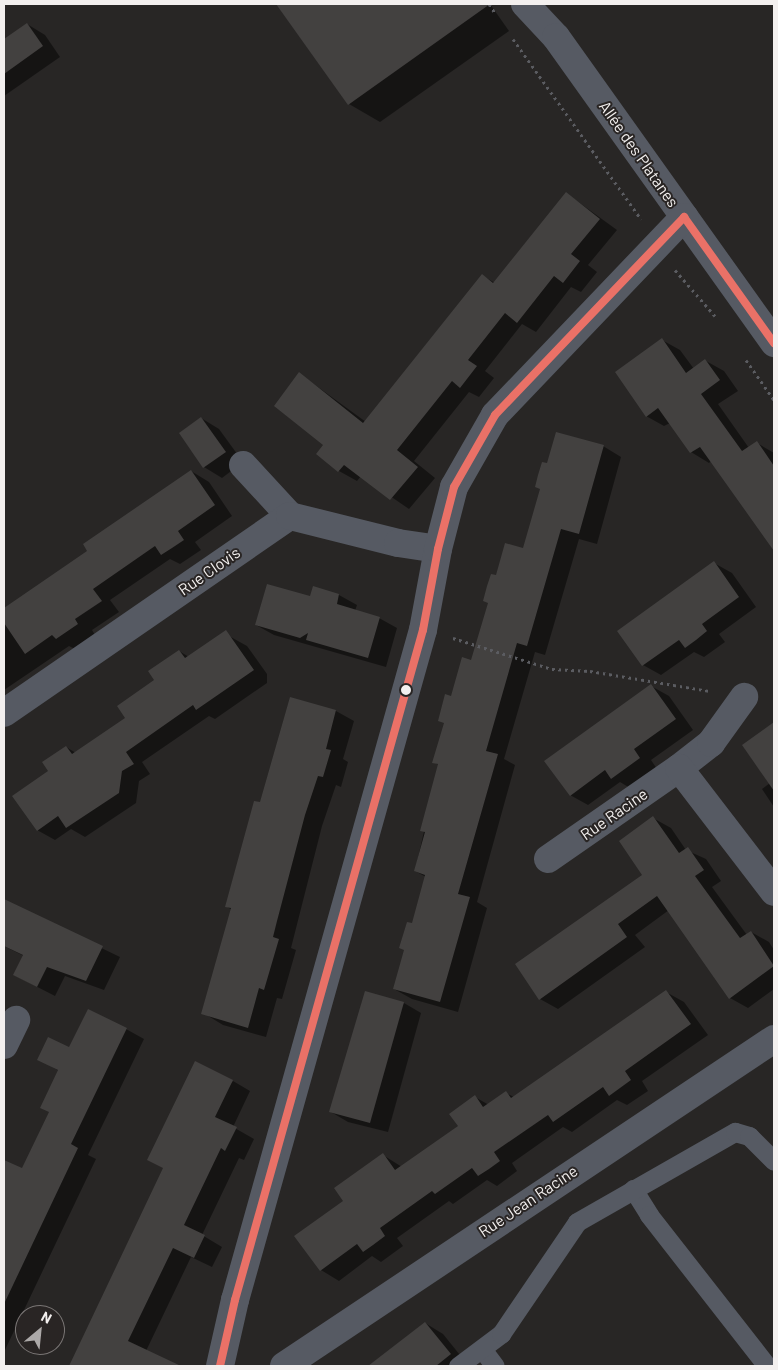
<!DOCTYPE html>
<html>
<head>
<meta charset="utf-8">
<style>
	body { margin:0 }
	#map { position:relative; width:778px; height:1370px; overflow:hidden; background:#282625; font-family:Barlow,sans-serif }
	div>[style] { position:absolute }
	[style*='--x'] { left:calc(var(--x)*1px); top:calc(var(--y)*1px); width:calc(var(--w)*1px); rotate:calc(var(--a)*1deg) }
	.shadow>* { inset:0; background:#0007 }
	.building>* { inset:0; background:#434140 }
	.path>* { height:3px; margin-top:-1.5px; transform-origin:0; background:repeating-linear-gradient(90deg,#5b5c61 0 2.5px,transparent 0 6.5px) }
	.service>* { height:19px; margin:-9.5px; padding:0 9.5px; transform-origin:9.5px; border-radius:9.5px; background:#565a63 }
	.minor>* { height:28px; margin:-14px; padding:0 14px; transform-origin:14px; border-radius:14px; background:#565a63 }
	.bus-1>* { height:8px; margin:-4px; padding:0 4px; transform-origin:4px; border-radius:4px; background:#ea7167 }
	.dots>* { width:14px; height:14px; translate:-50% -50%; box-sizing:border-box; border:2px solid #292524; border-radius:50% }
	span { translate:-50% -50%; white-space:nowrap; text-align:center; line-height:1.15; -webkit-text-stroke:4px #292524; paint-order:stroke }
	.street-label { font-size:16px; color:#f3f0ef }
	.frame { position:absolute; inset:0; border:5px solid #f3f0ef; pointer-events:none }
	.north { position:absolute; left:15px; top:1305px; width:50px; height:50px; box-sizing:border-box; background:#292524; border:1px solid #7a7675; border-radius:50%; rotate:28deg; font-size:14px; font-weight:700; line-height:20px; text-align:center; color:#f3f0ef }
	.north::after { content:''; display:block; margin:auto; width:18px; height:22px; background:#aca9a8; clip-path:polygon(50% 0,100% 100%,50% 72%,0 100%) }
</style>
</head>
<body>
<div id="map">
	<div class="shadow">
		<i style="clip-path:polygon(277px 4px,490px 4px,509px 31px,380px 122px,349px 104px)"></i>
		<i style="clip-path:polygon(27px 24px,45px 35px,60px 57px,4px 96px,4px 41px)"></i>
		<i style="clip-path:polygon(566px 193px,617px 230px,588px 265px,597px 272px,581px 292px,571px 287px,536px 332px,522px 324px,485px 371px,494px 378px,479px 397px,469px 392px,414px 461px,435px 478px,409px 509px,361px 476px,357px 481px,339px 471px,325px 445px,300px 374px,366px 422px,483px 276px,495px 283px)"></i>
		<i style="clip-path:polygon(662px 340px,680px 350px,694px 369px,706px 361px,724px 371px,738px 391px,718px 404px,749px 448px,757px 443px,774px 453px,774px 549px,711px 461px,709px 463px,691px 452px,670px 423px,664px 426px,646px 416px)"></i>
		<i style="clip-path:polygon(201px 418px,219px 429px,243px 462px,222px 478px,204px 467px)"></i>
		<i style="clip-path:polygon(603px 446px,621px 457px,597px 544px,579px 539px,545px 655px,535px 652px,504px 759px,515px 765px,477px 902px,487px 908px,458px 1012px,412px 999px,394px 989px,426px 877px,415px 871px,439px 765px,434px 762px,452px 698px,472px 661px,497px 577px,524px 550px,548px 465px)"></i>
		<i style="clip-path:polygon(191px 471px,209px 482px,232px 516px,195px 542px,201px 550px,180px 564px,170px 559px,110px 600px,119px 612px,92px 630px,95px 635px,75px 649px,69px 646px,4px 690px,4px 610px,89px 551px)"></i>
		<i style="clip-path:polygon(714px 563px,732px 573px,756px 607px,719px 634px,725px 642px,704px 657px,694px 652px,661px 675px,643px 665px)"></i>
		<i style="clip-path:polygon(314px 588px,339px 595px,357px 605px,355px 611px,379px 618px,397px 628px,386px 667px,274px 635px,256px 625px,311px 598px)"></i>
		<i style="clip-path:polygon(229px 636px,247px 646px,267px 674px,267px 683px,215px 719px,209px 716px,142px 762px,150px 774px,139px 781px,136px 803px,85px 837px,71px 829px,55px 840px,37px 830px,50px 771px,66px 747px,76px 753px,127px 718px,179px 651px,189px 657px)"></i>
		<i style="clip-path:polygon(651px 686px,669px 696px,693px 730px,651px 760px,657px 769px,630px 788px,620px 782px,588px 805px,570px 795px)"></i>
		<i style="clip-path:polygon(291px 698px,336px 711px,354px 721px,343px 759px,348px 762px,341px 787px,336px 785px,322px 826px,291px 948px,296px 950px,282px 999px,277px 998px,266px 1037px,223px 1025px,205px 1014px,232px 910px,226px 906px,261px 804px)"></i>
		<i style="clip-path:polygon(774px 724px,774px 807px,762px 789px,770px 783px,744px 746px)"></i>
		<i style="clip-path:polygon(653px 818px,671px 828px,686px 850px,706px 859px,721px 881px,712px 887px,747px 935px,751px 932px,769px 942px,774px 950px,774px 989px,748px 1008px,730px 998px,669px 910px,635px 935px,645px 947px,558px 1009px,540px 999px,644px 875px)"></i>
		<i style="clip-path:polygon(4px 901px,120px 957px,104px 990px,65px 976px,55px 996px,14px 975px,24px 956px,4px 946px)"></i>
		<i style="clip-path:polygon(666px 992px,684px 1002px,708px 1035px,642px 1081px,648px 1091px,627px 1105px,617px 1100px,572px 1132px,563px 1127px,512px 1163px,517px 1171px,497px 1186px,487px 1180px,453px 1204px,449px 1201px,397px 1238px,403px 1246px,381px 1262px,372px 1256px,339px 1281px,321px 1270px,344px 1201px,383px 1155px,402px 1167px,459px 1126px,475px 1097px,489px 1105px,506px 1093px,514px 1097px)"></i>
		<i style="clip-path:polygon(404px 1003px,421px 1013px,388px 1132px,348px 1122px,331px 1112px)"></i>
		<i style="clip-path:polygon(126px 1029px,144px 1039px,88px 1155px,96px 1159px,4px 1352px,4px 1208px,12px 1191px,4px 1187px,4px 1161px,22px 1170px,50px 1112px,59px 1071px,39px 1059px)"></i>
		<i style="clip-path:polygon(233px 1081px,250px 1091px,233px 1127px,254px 1139px,244px 1160px,239px 1158px,202px 1235px,222px 1247px,212px 1267px,191px 1257px,146px 1351px,167px 1363px,165px 1366px,70px 1366px,164px 1169px)"></i>
		<i style="clip-path:polygon(425px 1323px,443px 1334px,468px 1365px,374px 1366px)"></i>
	</div>
	<div class="building">
		<i style="clip-path:polygon(276px 4px,490px 4px,348px 105px)"></i>
		<i style="clip-path:polygon(27px 23px,43px 46px,4px 74px,4px 39px)"></i>
		<i style="clip-path:polygon(566px 192px,600px 219px,571px 254px,580px 261px,563px 283px,554px 276px,517px 323px,505px 313px,468px 360px,477px 366px,460px 388px,452px 381px,397px 450px,418px 467px,390px 500px,344px 465px,338px 472px,316px 454px,323px 445px,274px 406px,299px 372px,363px 423px,482px 274px,493px 283px)"></i>
		<i style="clip-path:polygon(662px 338px,686px 373px,705px 359px,720px 380px,701px 394px,742px 451px,757px 441px,774px 466px,774px 551px,700px 447px,690px 453px,658px 408px,646px 417px,615px 372px)"></i>
		<i style="clip-path:polygon(201px 417px,226px 452px,203px 468px,179px 433px)"></i>
		<i style="clip-path:polygon(556px 432px,604px 445px,579px 534px,561px 529px,527px 646px,517px 643px,486px 751px,498px 754px,458px 894px,470px 897px,440px 1002px,393px 989px,404px 950px,399px 948px,407px 922px,412px 923px,425px 875px,414px 871px,425px 832px,420px 831px,438px 764px,432px 763px,444px 723px,438px 721px,445px 694px,451px 696px,462px 657px,471px 660px,488px 603px,483px 601px,487px 586px,491px 574px,496px 575px,505px 543px,523px 548px,540px 489px,535px 487px,538px 475px,542px 462px,547px 463px)"></i>
		<i style="clip-path:polygon(191px 470px,215px 505px,178px 531px,184px 540px,172px 548px,161px 555px,155px 546px,93px 589px,102px 601px,75px 619px,78px 624px,56px 639px,52px 635px,25px 654px,4px 623px,4px 608px,87px 551px,83px 544px)"></i>
		<i style="clip-path:polygon(714px 561px,739px 597px,702px 624px,707px 631px,696px 640px,685px 648px,679px 640px,642px 666px,617px 631px)"></i>
		<i style="clip-path:polygon(267px 584px,310px 596px,313px 586px,339px 594px,337px 604px,380px 617px,368px 658px,306px 640px,308px 633px,300px 638px,255px 625px)"></i>
		<i style="clip-path:polygon(226px 630px,254px 670px,196px 710px,193px 705px,126px 752px,134px 764px,122px 771px,119px 793px,66px 828px,58px 816px,37px 831px,12px 796px,48px 771px,42px 762px,66px 746px,72px 754px,125px 718px,117px 706px,154px 680px,148px 671px,179px 650px,185px 658px)"></i>
		<i style="clip-path:polygon(651px 684px,676px 719px,634px 749px,640px 758px,611px 779px,605px 770px,570px 796px,544px 761px)"></i>
		<i style="clip-path:polygon(290px 697px,336px 710px,326px 749px,331px 750px,323px 777px,318px 776px,305px 815px,277px 921px,273px 937px,279px 939px,264px 990px,259px 988px,248px 1028px,201px 1014px,231px 908px,225px 907px,254px 801px,260px 802px)"></i>
		<i style="clip-path:polygon(774px 722px,774px 791px,742px 745px)"></i>
		<i style="clip-path:polygon(653px 816px,679px 853px,688px 847px,704px 870px,695px 876px,740px 938px,751px 931px,774px 966px,729px 999px,657px 896px,618px 924px,627px 937px,539px 1000px,515px 964px,642px 875px,619px 841px)"></i>
		<i style="clip-path:polygon(4px 899px,103px 946px,86px 981px,47px 967px,37px 987px,13px 975px,23px 955px,4px 946px)"></i>
		<i style="clip-path:polygon(666px 990px,691px 1024px,625px 1071px,631px 1080px,609px 1096px,603px 1087px,553px 1122px,548px 1115px,494px 1152px,500px 1161px,489px 1169px,478px 1176px,472px 1168px,435px 1194px,432px 1191px,380px 1228px,385px 1236px,373px 1245px,363px 1252px,357px 1244px,320px 1271px,294px 1236px,343px 1201px,334px 1188px,383px 1153px,395px 1170px,458px 1126px,449px 1114px,475px 1095px,483px 1107px,506px 1091px,511px 1098px)"></i>
		<i style="clip-path:polygon(365px 991px,404px 1002px,370px 1123px,329px 1112px)"></i>
		<i style="clip-path:polygon(88px 1009px,127px 1028px,71px 1144px,78px 1148px,4px 1304px,4px 1160px,22px 1168px,49px 1112px,40px 1108px,58px 1070px,37px 1060px,48px 1037px,69px 1047px)"></i>
		<i style="clip-path:polygon(195px 1061px,233px 1080px,215px 1117px,237px 1127px,225px 1151px,221px 1148px,184px 1225px,205px 1235px,194px 1258px,173px 1248px,128px 1341px,181px 1366px,69px 1366px,163px 1168px,147px 1160px)"></i>
		<i style="clip-path:polygon(425px 1322px,451px 1354px,436px 1366px,368px 1366px)"></i>
	</div>
	<div class="path">
		<i style="--x:489;--y:4;--w:11;--a:56"></i>
		<i style="--x:513;--y:39;--w:221;--a:54.6"></i>
		<i style="--x:675;--y:270;--w:61;--a:49"></i>
		<i style="--x:746;--y:360;--w:49;--a:55"></i>
		<i style="--x:453;--y:638;--w:104;--a:17.4"></i>
		<i style="--x:552;--y:669;--w:38;--a:3"></i>
		<i style="--x:590;--y:671;--w:122;--a:9.5"></i>
	</div>
	<div class="service">
		<i style="--x:633;--y:1189;--w:31;--a:58"></i>
		<i style="--x:649;--y:1215;--w:192;--a:52"></i>
		<i style="--x:482;--y:1349;--w:21;--a:53"></i>
		<i style="--x:458;--y:1366;--w:54;--a:-36.7"></i>
		<i style="--x:501;--y:1334;--w:135;--a:-55.8"></i>
		<i style="--x:577;--y:1222;--w:182;--a:-29.7"></i>
		<i style="--x:735;--y:1132;--w:15;--a:16"></i>
		<i style="--x:749;--y:1136;--w:35;--a:45"></i>
	</div>
	<div class="minor">
		<i style="--x:525;--y:4;--w:45;--a:46.8"></i>
		<i style="--x:556;--y:37;--w:376;--a:54.5"></i>
		<i style="--x:243;--y:465;--w:69;--a:47.3"></i>
		<i style="--x:4;--y:713;--w:347;--a:-34.6"></i>
		<i style="--x:290;--y:516;--w:111;--a:14"></i>
		<i style="--x:398;--y:543;--w:40;--a:8.5"></i>
		<i style="--x:679;--y:768;--w:41;--a:-38"></i>
		<i style="--x:711;--y:743;--w:57;--a:-54.3"></i>
		<i style="--x:548;--y:859;--w:160;--a:-34.8"></i>
		<i style="--x:679;--y:768;--w:156;--a:52.5"></i>
		<i style="--x:4;--y:1045;--w:28;--a:-64"></i>
		<i style="--x:220;--y:1366;--w:68;--a:-77.2"></i>
		<i style="--x:235;--y:1300;--w:696;--a:-74.33"></i>
		<i style="--x:423;--y:630;--w:82;--a:-79.5"></i>
		<i style="--x:438;--y:549;--w:64;--a:-75.5"></i>
		<i style="--x:454;--y:487;--w:83;--a:-60.3"></i>
		<i style="--x:495;--y:415;--w:274;--a:-46.3"></i>
		<i style="--x:284;--y:1366;--w:589;--a:-33.72"></i>
	</div>
	<div class="bus-1">
		<i style="--x:684;--y:217;--w:155;--a:54.5"></i>
		<i style="--x:220;--y:1366;--w:68;--a:-77.2"></i>
		<i style="--x:235;--y:1300;--w:696;--a:-74.33"></i>
		<i style="--x:423;--y:630;--w:82;--a:-79.5"></i>
		<i style="--x:438;--y:549;--w:64;--a:-75.5"></i>
		<i style="--x:454;--y:487;--w:83;--a:-60.3"></i>
		<i style="--x:495;--y:415;--w:274;--a:-46.3"></i>
	</div>
	<div class="dots">
		<i style="left:406px;top:690px;background:#f3f0ef"></i>
	</div>
	<div class="street-label">
		<span style="left:639px;top:154px;rotate:55deg">Allée des Platanes</span>
		<span style="left:209px;top:571px;rotate:-35deg">Rue Clovis</span>
		<span style="left:614px;top:814px;rotate:-35deg">Rue Racine</span>
		<span style="left:528px;top:1201px;rotate:-34deg">Rue Jean Racine</span>
	</div>
	<div class="frame"></div>
	<div class="north">N</div>
</div>
</body>
</html>
